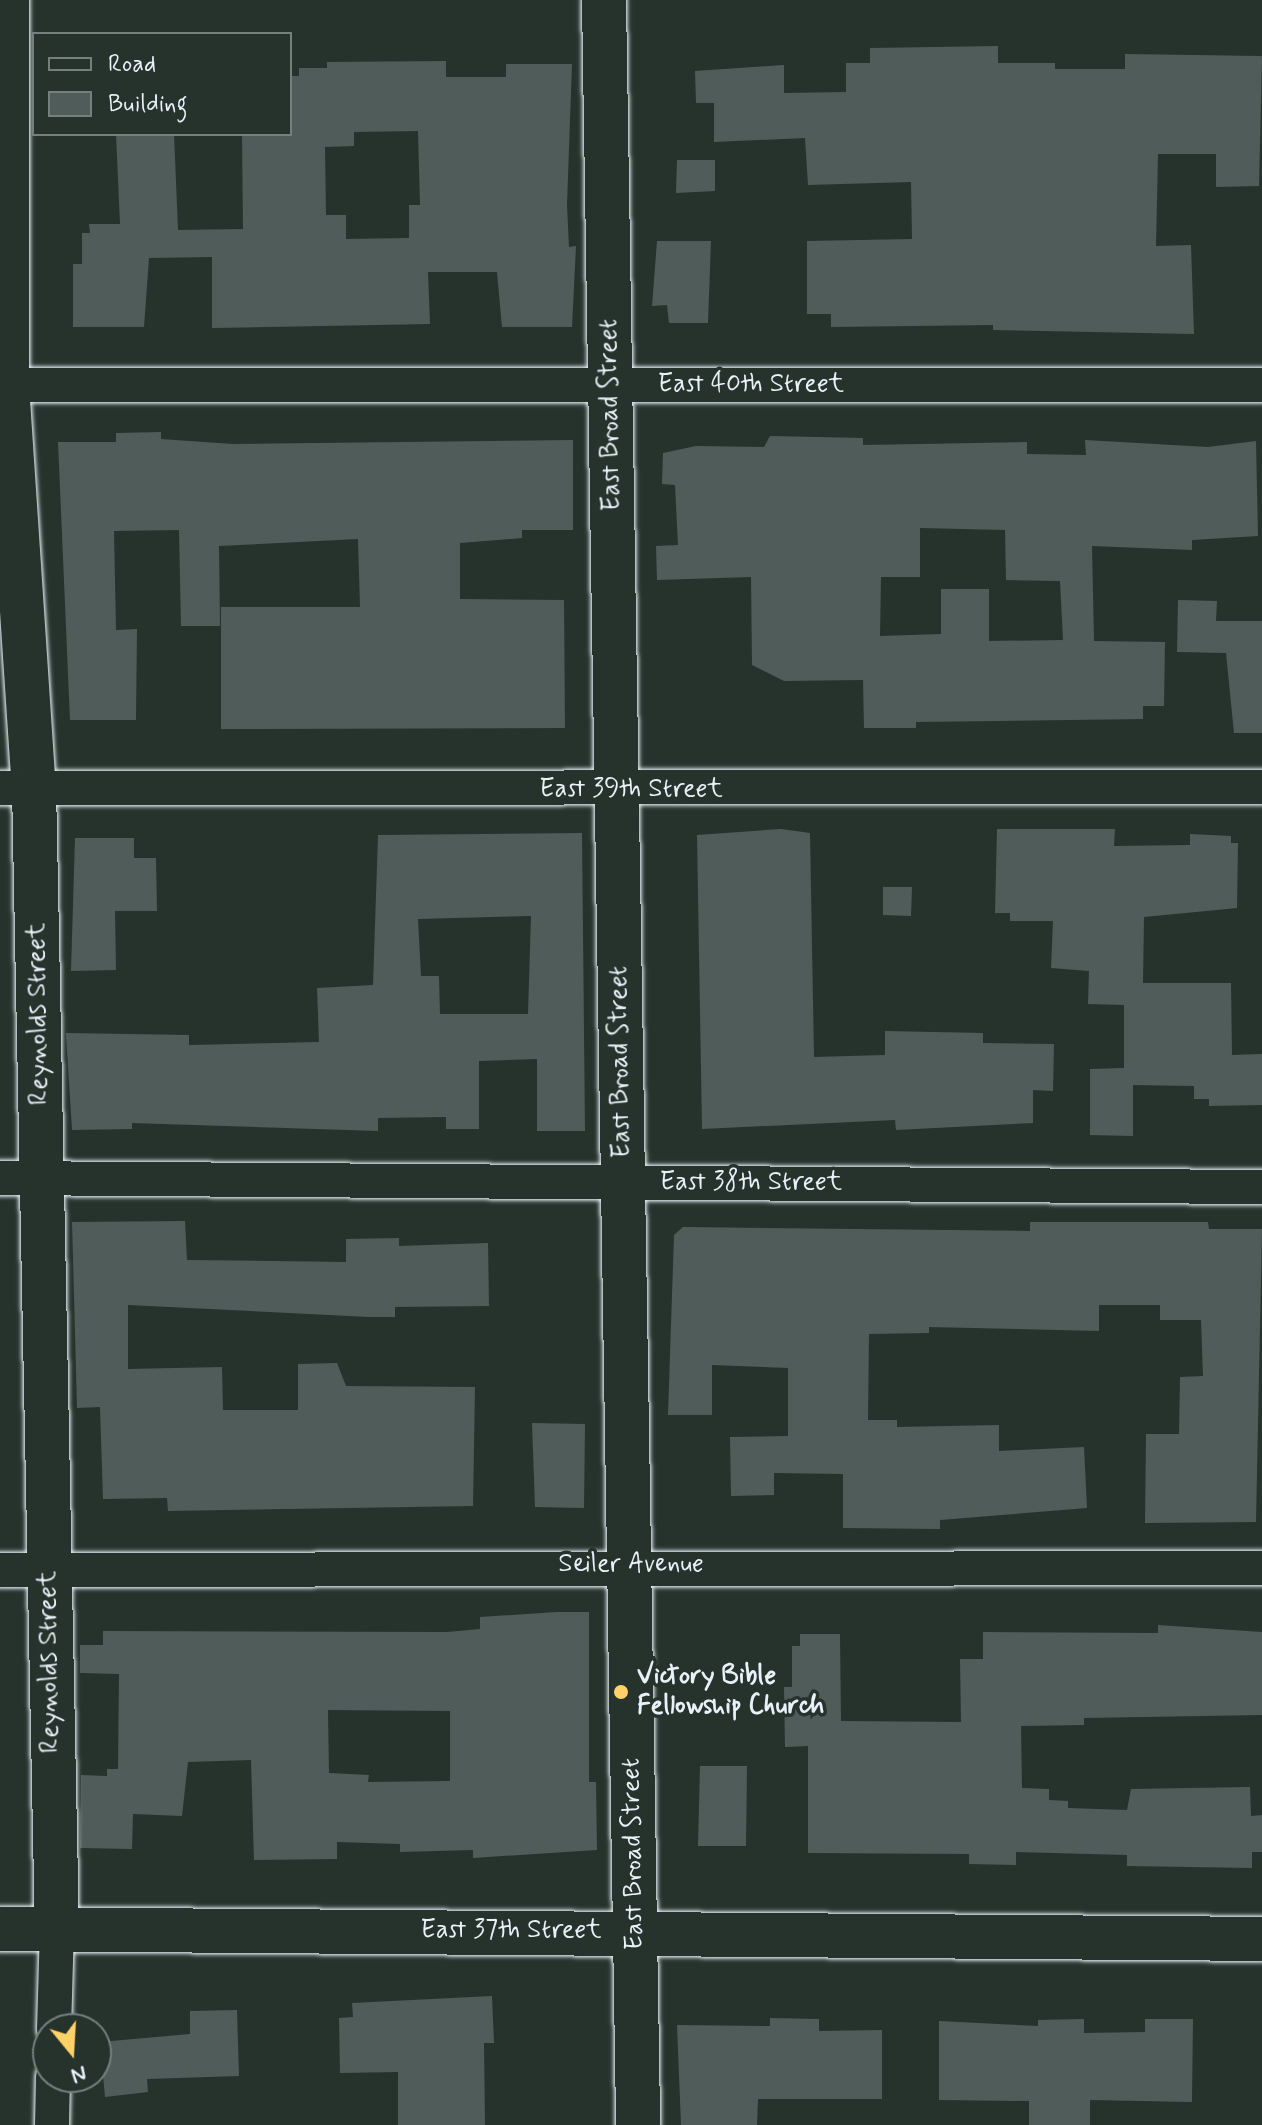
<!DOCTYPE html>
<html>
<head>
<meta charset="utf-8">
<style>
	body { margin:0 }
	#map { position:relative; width:1262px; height:2125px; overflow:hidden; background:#26332d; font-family:Mynerve,sans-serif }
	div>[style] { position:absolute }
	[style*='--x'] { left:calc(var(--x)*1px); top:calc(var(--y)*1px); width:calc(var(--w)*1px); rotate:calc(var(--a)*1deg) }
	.building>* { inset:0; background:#505c59 }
	.roads { filter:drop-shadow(0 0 2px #e8f1f8) drop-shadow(0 0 2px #e8f1f8) }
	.street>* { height:34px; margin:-17px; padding:0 17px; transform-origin:17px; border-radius:17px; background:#26332d }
	.secondary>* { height:44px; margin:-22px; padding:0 22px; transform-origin:22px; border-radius:22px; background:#26332d }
	.dots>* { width:22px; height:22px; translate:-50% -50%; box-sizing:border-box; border:4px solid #26332d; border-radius:50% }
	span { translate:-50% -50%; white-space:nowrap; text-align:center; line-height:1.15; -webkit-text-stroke:7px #26332d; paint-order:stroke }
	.street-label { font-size:26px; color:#e8f1f8 }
	.poi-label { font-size:26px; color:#e8f1f8; font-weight:700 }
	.left { translate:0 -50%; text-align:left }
	.legend { position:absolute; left:32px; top:32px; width:260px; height:104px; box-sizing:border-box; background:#26332d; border:2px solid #747f7e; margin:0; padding:10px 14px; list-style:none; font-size:24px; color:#e8f1f8 }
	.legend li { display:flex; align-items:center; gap:16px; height:40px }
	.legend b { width:40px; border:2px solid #747f7e }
	.north { position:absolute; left:32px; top:2013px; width:80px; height:80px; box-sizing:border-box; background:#26332d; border:2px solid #747f7e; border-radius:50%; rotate:162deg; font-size:22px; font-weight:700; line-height:32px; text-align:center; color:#e8f1f8 }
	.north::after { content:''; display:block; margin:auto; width:28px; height:36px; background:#ffd166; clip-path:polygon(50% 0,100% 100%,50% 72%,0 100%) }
</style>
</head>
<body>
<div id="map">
	<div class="building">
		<i style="clip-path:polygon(998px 46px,998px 63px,1055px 63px,1055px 69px,1125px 69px,1125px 54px,1262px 56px,1259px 186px,1216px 187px,1216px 154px,1158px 154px,1156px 246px,1191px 245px,1194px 334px,993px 330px,993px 325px,831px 327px,831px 314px,807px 314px,807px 241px,912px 239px,911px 182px,808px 185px,805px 138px,714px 142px,714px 103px,696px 103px,695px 71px,784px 65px,784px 93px,846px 92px,846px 63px,870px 63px,870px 48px)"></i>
		<i style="clip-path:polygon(evenodd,446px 61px,446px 77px,506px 77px,506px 64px,572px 64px,567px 205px,569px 247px,576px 246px,572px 327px,502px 327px,497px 272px,428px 272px,430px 324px,212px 328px,212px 257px,149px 258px,144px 327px,73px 327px,73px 264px,82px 264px,82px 233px,90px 233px,89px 224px,120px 224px,116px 134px,174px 134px,178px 230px,243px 229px,242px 134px,290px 134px,290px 76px,299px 76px,299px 68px,327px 68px,327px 62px,446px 61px,418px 131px,420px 205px,409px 205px,409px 238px,346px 239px,346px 215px,326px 215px,325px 147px,354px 146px,354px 132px,418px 131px)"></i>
		<i style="clip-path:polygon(677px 160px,715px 160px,715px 191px,676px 193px)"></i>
		<i style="clip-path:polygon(657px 241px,711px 241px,708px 323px,669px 323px,667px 305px,652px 306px)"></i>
		<i style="clip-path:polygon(161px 432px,161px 439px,232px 444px,573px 440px,573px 530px,522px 530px,522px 538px,460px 543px,460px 599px,564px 600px,565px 728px,221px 729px,221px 607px,360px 607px,358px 539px,219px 546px,220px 626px,181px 626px,179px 530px,114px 531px,116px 630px,137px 629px,136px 720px,70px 720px,58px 442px,116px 442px,116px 433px)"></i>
		<i style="clip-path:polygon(evenodd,770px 436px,863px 438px,863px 445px,1027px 442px,1027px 454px,1086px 455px,1085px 440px,1208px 447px,1256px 441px,1258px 536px,1192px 540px,1192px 550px,1092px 546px,1094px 641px,1165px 642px,1164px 706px,1143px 706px,1143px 719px,916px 722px,916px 728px,864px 728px,863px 680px,784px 681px,752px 665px,751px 577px,657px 580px,656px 546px,678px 545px,675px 485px,662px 484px,663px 453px,696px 446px,764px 447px,770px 436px,920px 528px,1005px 530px,1006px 580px,1060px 581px,1063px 640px,989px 641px,989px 589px,941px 589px,941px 634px,880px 636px,881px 577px,920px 577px,920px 528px)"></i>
		<i style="clip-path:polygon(1178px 600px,1217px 601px,1216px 621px,1262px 621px,1262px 733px,1234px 733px,1226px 653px,1177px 652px)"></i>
		<i style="clip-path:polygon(781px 829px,810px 833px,814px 1057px,885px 1055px,885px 1031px,983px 1033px,983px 1043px,1054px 1044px,1053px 1091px,1033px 1090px,1033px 1123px,896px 1130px,895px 1120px,702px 1129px,697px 835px)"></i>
		<i style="clip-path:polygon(997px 829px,1115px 829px,1114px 846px,1190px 845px,1190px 834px,1231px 836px,1231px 843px,1238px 843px,1237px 908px,1144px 917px,1143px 983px,1231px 983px,1232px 1055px,1262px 1054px,1262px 1105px,1209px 1106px,1209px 1099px,1194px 1099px,1194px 1086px,1133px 1085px,1133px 1136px,1090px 1135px,1090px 1069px,1124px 1068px,1124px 1005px,1088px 1004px,1089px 971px,1051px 968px,1053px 921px,1010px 921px,1010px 913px,995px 913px)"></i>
		<i style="clip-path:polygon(evenodd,582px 833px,585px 1131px,537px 1131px,537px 1059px,479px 1061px,479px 1129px,446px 1129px,446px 1117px,378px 1118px,378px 1131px,132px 1123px,132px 1129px,72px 1130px,66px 1033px,189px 1035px,189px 1045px,319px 1042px,317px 988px,373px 985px,378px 835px,582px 833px,531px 916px,528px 1014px,440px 1014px,439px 976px,421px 976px,418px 919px,531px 916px)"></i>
		<i style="clip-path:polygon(75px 838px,134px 838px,134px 858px,156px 858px,157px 911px,115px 911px,116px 970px,71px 971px)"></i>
		<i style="clip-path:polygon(883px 887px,912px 887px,911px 916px,883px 915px)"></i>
		<i style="clip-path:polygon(185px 1221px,187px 1260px,346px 1262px,346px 1239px,399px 1238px,399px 1246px,488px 1243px,489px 1306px,395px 1307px,395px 1317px,369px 1317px,128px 1305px,128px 1369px,222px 1367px,223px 1410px,298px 1410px,298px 1364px,337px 1363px,346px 1386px,475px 1387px,473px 1506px,168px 1511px,167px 1498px,103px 1499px,100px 1407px,77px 1408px,72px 1222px)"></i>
		<i style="clip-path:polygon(1030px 1222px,1208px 1222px,1209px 1229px,1262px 1229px,1256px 1522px,1145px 1523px,1146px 1434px,1179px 1434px,1180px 1377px,1203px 1376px,1201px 1320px,1160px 1320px,1160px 1305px,1099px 1305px,1099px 1331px,929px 1327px,929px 1333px,869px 1334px,868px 1420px,897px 1420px,897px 1427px,999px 1425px,999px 1451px,1084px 1447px,1087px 1508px,940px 1520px,940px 1529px,843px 1528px,843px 1474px,774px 1473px,774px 1495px,731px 1496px,730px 1437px,788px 1436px,788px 1368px,712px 1365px,712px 1415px,668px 1415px,674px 1235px,683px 1227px,1030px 1231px)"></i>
		<i style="clip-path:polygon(532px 1423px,585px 1424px,584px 1508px,535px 1507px)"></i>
		<i style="clip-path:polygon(evenodd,557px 1612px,589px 1612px,589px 1782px,596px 1782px,597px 1850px,473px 1858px,473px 1850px,400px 1852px,400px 1844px,337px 1842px,337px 1859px,254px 1860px,251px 1760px,188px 1762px,182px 1816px,133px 1814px,132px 1849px,80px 1848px,81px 1775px,107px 1776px,107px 1769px,118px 1769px,119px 1674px,80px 1673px,80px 1645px,103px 1645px,103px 1631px,447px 1632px,480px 1629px,480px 1617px,557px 1612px,328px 1710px,450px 1711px,450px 1781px,368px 1782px,369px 1775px,329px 1773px,328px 1710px)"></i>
		<i style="clip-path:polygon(1158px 1625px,1262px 1632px,1262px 1715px,1084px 1718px,1084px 1725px,1021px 1726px,1022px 1788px,1049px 1789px,1049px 1800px,1068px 1801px,1068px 1808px,1127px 1810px,1131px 1789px,1250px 1787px,1251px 1816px,1262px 1815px,1262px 1852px,1252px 1852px,1252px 1868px,1127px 1866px,1127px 1855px,1016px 1852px,1016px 1865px,969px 1864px,969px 1854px,808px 1853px,808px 1746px,785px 1747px,784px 1687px,792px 1687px,792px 1646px,800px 1646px,800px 1634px,840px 1634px,841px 1721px,961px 1722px,960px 1659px,983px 1659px,983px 1632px,1158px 1633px)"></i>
		<i style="clip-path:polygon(700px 1766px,747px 1766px,746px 1846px,698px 1846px)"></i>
		<i style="clip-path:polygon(492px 1996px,494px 2043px,484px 2043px,485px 2125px,398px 2125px,398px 2072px,340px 2073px,339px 2018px,353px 2017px,352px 2003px)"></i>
		<i style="clip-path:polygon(237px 2010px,239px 2076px,147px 2079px,148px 2092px,105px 2097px,100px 2042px,190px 2034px,190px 2011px)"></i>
		<i style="clip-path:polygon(770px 2018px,819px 2019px,819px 2031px,882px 2030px,882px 2099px,758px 2099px,757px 2125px,681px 2125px,677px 2025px,770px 2026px)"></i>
		<i style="clip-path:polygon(1084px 2019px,1084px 2033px,1145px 2032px,1145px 2019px,1193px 2019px,1192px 2102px,1090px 2100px,1090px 2125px,1029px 2125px,1029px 2101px,939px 2100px,939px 2021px,1038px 2026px,1038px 2020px)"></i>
	</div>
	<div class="roads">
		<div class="street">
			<i style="--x:0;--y:385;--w:1262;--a:0"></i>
			<i style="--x:0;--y:788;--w:1262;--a:-0.05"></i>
			<i style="--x:0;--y:1178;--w:1262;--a:0.41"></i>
			<i style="--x:0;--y:1570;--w:1262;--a:-0.09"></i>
			<i style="--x:54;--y:2029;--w:99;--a:-88.3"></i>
			<i style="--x:52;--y:2125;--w:48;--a:-88.8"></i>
		</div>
		<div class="secondary">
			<i style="--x:7;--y:0;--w:385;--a:90"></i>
			<i style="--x:7;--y:385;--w:403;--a:86.2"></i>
			<i style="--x:34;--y:787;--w:1143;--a:88.85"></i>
			<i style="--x:604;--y:0;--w:2125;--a:89.08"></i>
			<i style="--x:0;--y:1929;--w:1262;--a:0.45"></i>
		</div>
	</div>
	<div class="dots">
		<i style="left:621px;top:1692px;background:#ffd166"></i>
	</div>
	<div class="street-label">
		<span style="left:751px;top:385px">East 40th Street</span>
		<span style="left:611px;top:415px;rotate:-91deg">East Broad Street</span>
		<span style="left:631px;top:790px">East 39th Street</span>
		<span style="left:39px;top:1014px;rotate:-91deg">Reynolds Street</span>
		<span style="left:621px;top:1062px;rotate:-91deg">East Broad Street</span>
		<span style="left:751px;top:1183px">East 38th Street</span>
		<span style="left:631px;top:1565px">Seiler Avenue</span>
		<span style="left:50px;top:1662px;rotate:-91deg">Reynolds Street</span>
		<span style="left:634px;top:1854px;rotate:-91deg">East Broad Street</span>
		<span style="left:511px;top:1931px">East 37th Street</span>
	</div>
	<div class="poi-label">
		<span class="left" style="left:637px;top:1692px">Victory Bible<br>Fellowship Church</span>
	</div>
	<ul class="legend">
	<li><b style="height:10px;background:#26332d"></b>Road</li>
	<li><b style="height:22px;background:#505c59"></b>Building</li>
	</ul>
	<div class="north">N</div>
</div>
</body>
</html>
